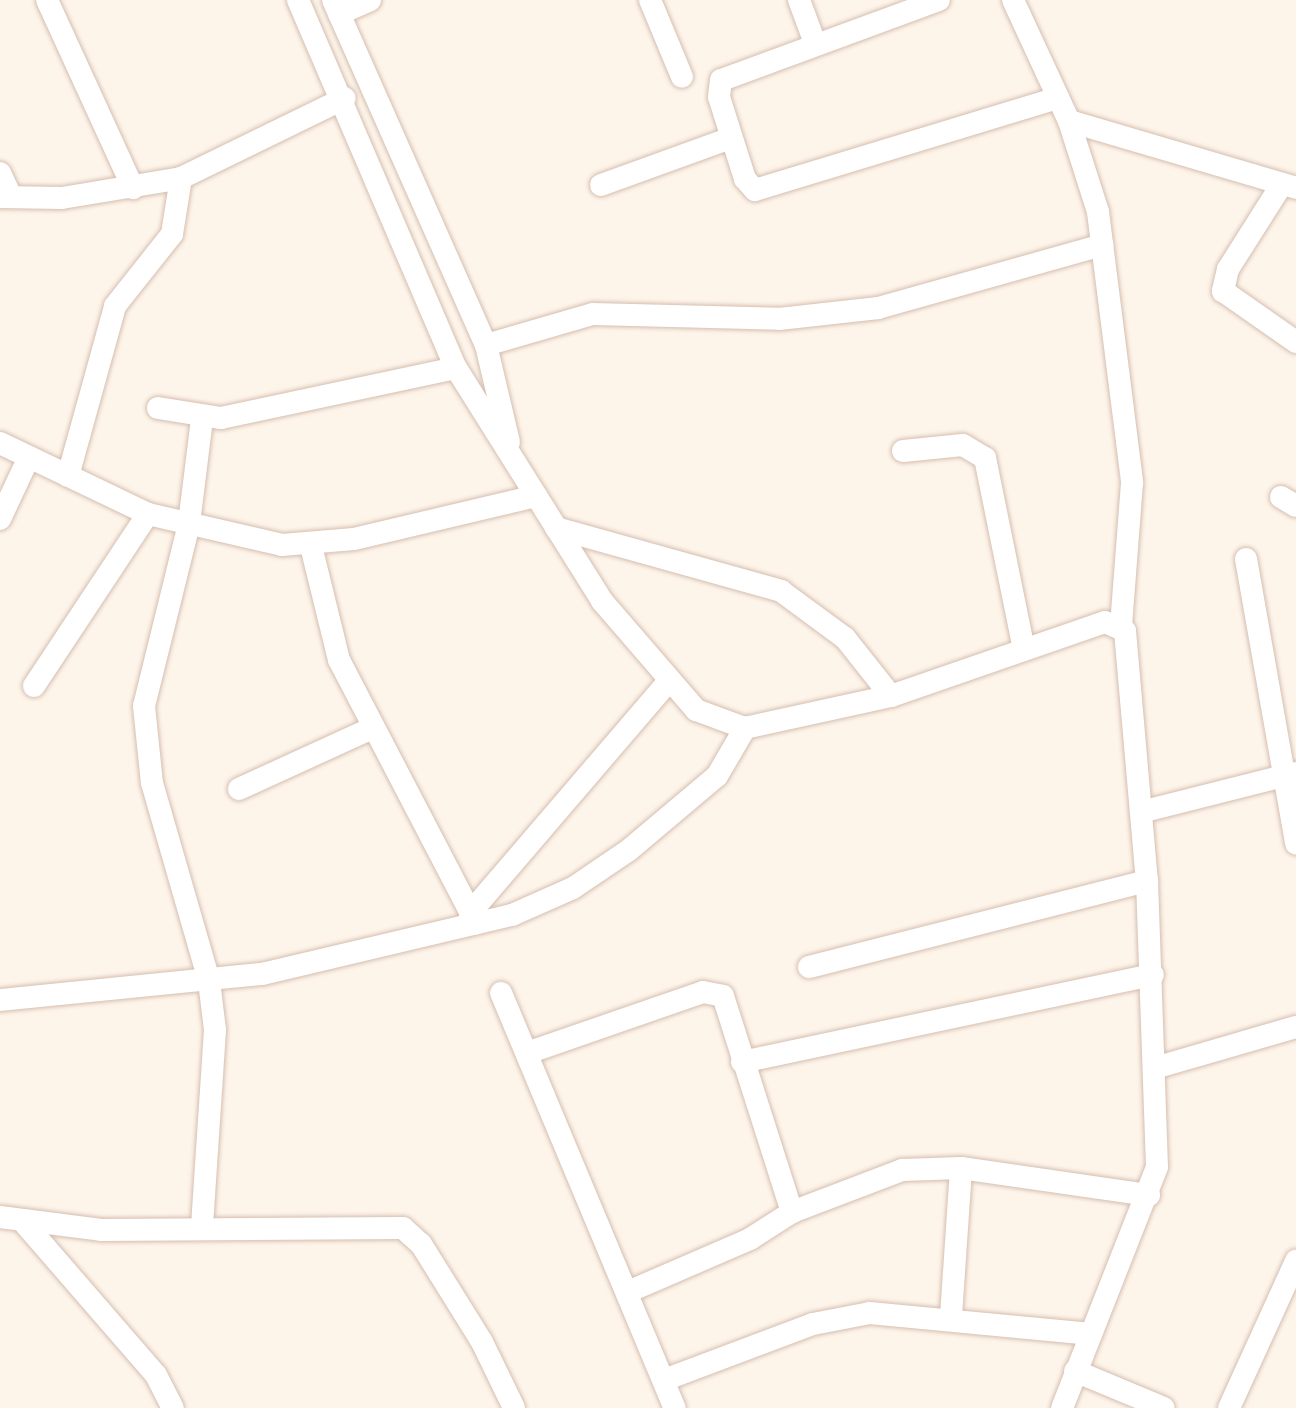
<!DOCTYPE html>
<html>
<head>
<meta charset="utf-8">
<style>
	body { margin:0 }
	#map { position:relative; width:1296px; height:1408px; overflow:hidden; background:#fef5ea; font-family:"PT Sans",sans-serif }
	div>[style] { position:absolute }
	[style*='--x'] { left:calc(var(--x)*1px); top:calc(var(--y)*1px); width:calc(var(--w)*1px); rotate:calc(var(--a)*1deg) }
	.roads { filter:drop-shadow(0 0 2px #d5beb0) drop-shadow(0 0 2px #d5beb0) }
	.minor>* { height:22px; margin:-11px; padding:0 11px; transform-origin:11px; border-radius:11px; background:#fff }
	span { translate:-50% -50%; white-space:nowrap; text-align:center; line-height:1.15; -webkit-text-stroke:8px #fff9f2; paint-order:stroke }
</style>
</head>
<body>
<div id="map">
	<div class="roads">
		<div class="minor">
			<i style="--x:47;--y:0;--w:207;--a:65.4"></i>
			<i style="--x:298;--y:0;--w:400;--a:66.8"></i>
			<i style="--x:456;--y:368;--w:275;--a:57.9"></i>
			<i style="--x:602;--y:601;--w:144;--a:49.2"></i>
			<i style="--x:696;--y:710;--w:52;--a:20.2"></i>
			<i style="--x:745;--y:728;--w:149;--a:-12.4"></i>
			<i style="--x:891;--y:696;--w:226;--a:-19.1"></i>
			<i style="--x:1105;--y:622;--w:22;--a:24"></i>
			<i style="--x:1125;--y:631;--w:251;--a:85"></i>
			<i style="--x:1147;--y:881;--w:286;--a:88"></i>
			<i style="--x:1157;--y:1167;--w:259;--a:111.5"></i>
			<i style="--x:333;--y:0;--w:377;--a:66.1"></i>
			<i style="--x:486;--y:345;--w:100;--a:76.7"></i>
			<i style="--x:650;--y:0;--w:83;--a:67.4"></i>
			<i style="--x:799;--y:0;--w:46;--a:69.6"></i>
			<i style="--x:939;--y:0;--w:232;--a:159.8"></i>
			<i style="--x:721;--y:80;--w:17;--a:97"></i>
			<i style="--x:719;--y:97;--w:86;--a:72.4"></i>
			<i style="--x:745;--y:179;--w:15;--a:48"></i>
			<i style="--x:755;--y:190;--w:317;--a:-16.9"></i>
			<i style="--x:1013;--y:0;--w:133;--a:65.2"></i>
			<i style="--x:1069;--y:121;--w:96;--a:72.3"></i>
			<i style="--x:1098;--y:212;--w:273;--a:82.8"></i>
			<i style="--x:1132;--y:483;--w:143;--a:94.4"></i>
			<i style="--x:339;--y:14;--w:34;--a:-24"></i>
			<i style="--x:1069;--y:121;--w:237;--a:16.4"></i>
			<i style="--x:0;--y:173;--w:26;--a:65"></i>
			<i style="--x:1282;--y:184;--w:101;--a:122.4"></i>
			<i style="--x:1228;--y:269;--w:23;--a:103"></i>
			<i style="--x:1223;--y:291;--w:89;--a:34.9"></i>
			<i style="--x:601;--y:185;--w:138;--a:-19.9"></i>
			<i style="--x:0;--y:197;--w:62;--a:0.9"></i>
			<i style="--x:62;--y:198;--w:121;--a:-9.5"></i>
			<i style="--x:181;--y:178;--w:182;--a:-26"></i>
			<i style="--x:486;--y:345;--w:111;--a:-16.2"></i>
			<i style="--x:593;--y:314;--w:186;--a:1.5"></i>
			<i style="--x:779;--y:319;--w:100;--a:-6.3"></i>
			<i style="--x:878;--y:308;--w:233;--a:-15.7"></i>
			<i style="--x:158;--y:408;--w:64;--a:9"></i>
			<i style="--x:221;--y:418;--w:240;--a:-12"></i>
			<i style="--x:202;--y:419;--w:106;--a:97.1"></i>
			<i style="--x:189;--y:524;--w:187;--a:103.9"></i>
			<i style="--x:144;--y:706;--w:77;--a:84.1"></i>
			<i style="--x:152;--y:783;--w:206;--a:73.9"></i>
			<i style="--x:209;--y:981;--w:49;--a:83"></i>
			<i style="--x:215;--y:1030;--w:198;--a:93.8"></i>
			<i style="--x:0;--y:443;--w:164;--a:25.6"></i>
			<i style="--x:148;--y:514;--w:138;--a:13"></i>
			<i style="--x:282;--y:545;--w:72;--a:-4.8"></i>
			<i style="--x:354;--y:539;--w:187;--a:-13.3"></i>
			<i style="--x:903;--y:451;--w:60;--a:-5.7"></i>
			<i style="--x:963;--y:445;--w:26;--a:31"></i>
			<i style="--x:985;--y:458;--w:195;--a:78.5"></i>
			<i style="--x:68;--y:476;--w:176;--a:-74.5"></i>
			<i style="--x:115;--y:306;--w:92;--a:-51.6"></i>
			<i style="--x:172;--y:234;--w:57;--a:-80.9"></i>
			<i style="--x:1281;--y:497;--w:17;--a:31"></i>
			<i style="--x:0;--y:519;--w:68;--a:-64.9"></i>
			<i style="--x:556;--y:528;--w:234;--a:15.6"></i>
			<i style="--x:781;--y:591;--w:79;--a:36.3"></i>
			<i style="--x:845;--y:638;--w:74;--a:51.6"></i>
			<i style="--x:311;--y:546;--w:117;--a:76.2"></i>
			<i style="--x:339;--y:660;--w:297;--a:62.5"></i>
			<i style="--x:1246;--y:559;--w:289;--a:80"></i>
			<i style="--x:34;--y:686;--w:206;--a:-56.5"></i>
			<i style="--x:239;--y:789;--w:144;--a:-24.6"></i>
			<i style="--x:1141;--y:812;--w:159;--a:-14.2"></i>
			<i style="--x:470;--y:913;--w:304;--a:-49.4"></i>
			<i style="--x:809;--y:967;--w:349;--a:-14.3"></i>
			<i style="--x:501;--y:993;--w:450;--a:67.3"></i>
			<i style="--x:0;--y:1000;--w:263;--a:-5.7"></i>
			<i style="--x:262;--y:974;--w:257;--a:-13.3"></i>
			<i style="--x:512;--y:915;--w:67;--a:-23.9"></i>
			<i style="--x:573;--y:888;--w:68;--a:-34.2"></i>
			<i style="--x:629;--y:850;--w:115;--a:-40.1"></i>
			<i style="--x:717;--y:776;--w:56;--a:-59.7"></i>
			<i style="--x:527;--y:1053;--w:186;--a:-19.1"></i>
			<i style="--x:703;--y:992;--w:20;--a:11"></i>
			<i style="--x:723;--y:996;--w:227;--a:72.3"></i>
			<i style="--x:742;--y:1062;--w:420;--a:-12"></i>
			<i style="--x:1158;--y:1067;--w:144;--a:-16.2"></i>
			<i style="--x:0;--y:1217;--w:102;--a:7.3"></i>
			<i style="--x:101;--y:1230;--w:302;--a:-0.4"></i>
			<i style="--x:403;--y:1228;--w:24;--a:42"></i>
			<i style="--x:421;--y:1244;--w:115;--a:58.1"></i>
			<i style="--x:482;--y:1342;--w:73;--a:64.1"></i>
			<i style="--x:26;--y:1225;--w:198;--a:49.1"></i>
			<i style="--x:156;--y:1375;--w:37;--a:63"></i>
			<i style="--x:630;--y:1291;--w:131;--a:-23.4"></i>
			<i style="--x:750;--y:1239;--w:50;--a:-32.7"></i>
			<i style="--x:792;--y:1212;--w:118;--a:-20.9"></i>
			<i style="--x:902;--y:1170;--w:59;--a:-1.9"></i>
			<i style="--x:961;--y:1168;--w:190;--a:8.2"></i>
			<i style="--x:951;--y:1316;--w:148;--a:-86.1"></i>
			<i style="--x:1075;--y:1371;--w:96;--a:22.6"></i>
			<i style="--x:664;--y:1380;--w:159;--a:-20.6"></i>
			<i style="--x:813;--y:1324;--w:58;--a:-10.9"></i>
			<i style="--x:870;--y:1313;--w:222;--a:5.4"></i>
			<i style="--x:1229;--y:1408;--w:162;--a:-65.5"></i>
		</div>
	</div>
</div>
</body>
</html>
